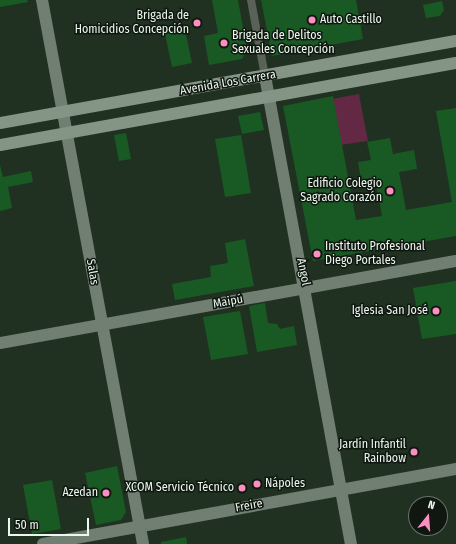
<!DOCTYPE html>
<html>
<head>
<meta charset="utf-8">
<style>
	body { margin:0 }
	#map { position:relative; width:456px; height:544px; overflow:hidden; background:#203121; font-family:"Fira Sans Condensed",sans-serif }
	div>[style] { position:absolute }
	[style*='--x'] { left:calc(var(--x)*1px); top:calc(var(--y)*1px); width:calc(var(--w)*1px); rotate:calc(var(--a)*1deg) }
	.green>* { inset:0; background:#622844 }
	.building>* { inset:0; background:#195a24 }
	.street>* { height:8px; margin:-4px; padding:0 4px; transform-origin:4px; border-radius:4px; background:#596159 }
	.secondary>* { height:12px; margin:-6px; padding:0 6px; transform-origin:6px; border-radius:6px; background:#717e72 }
	.primary>* { height:12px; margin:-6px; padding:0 6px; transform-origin:6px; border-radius:6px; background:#849585 }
	.dots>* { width:11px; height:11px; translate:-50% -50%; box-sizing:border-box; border:2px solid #0f1710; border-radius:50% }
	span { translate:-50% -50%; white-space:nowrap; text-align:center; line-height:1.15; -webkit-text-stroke:3px #0f1710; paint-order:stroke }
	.poi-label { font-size:12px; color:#ecf7ed }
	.right { translate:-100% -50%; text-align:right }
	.left { translate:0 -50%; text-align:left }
	.street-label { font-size:12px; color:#ecf7ed }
	.north { position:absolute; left:408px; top:496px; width:40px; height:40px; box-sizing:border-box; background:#0f1710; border:1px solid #677168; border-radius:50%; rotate:17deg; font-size:11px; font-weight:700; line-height:16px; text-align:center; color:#ecf7ed }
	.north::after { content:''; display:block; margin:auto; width:14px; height:18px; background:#fd8ec0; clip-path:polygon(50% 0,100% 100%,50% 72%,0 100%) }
	.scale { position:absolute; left:8px; top:518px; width:81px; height:18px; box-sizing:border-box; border:2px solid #ecf7ed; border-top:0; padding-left:5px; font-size:12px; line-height:14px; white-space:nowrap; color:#ecf7ed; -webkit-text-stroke:3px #0f1710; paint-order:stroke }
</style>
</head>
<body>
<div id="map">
	<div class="green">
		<i style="clip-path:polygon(359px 94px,368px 141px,340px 145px,332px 99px)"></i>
	</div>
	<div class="building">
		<i style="clip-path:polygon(0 0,27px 0,28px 2px,0 7px)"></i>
		<i style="clip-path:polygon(212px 0,238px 0,247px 49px,242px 59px,209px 65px,204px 36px,218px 33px)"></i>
		<i style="clip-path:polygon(261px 0,356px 0,363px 39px,272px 56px)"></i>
		<i style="clip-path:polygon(442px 1px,444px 10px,440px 16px,426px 18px,423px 5px)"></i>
		<i style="clip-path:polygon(185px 30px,192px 63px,172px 67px,165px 34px)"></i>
		<i style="clip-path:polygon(333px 96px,356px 220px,382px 216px,375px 177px,361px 180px,358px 162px,371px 160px,367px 142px,390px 138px,393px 154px,414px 150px,417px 169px,399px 172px,406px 210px,452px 202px,436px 111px,456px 108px,456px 236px,313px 261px,283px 106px)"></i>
		<i style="clip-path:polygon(260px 112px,264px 130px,242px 134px,238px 116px)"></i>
		<i style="clip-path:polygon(126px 133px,131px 159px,119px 161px,114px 135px)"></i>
		<i style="clip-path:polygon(241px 135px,251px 193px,225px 197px,215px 139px)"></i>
		<i style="clip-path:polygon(0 165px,3px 177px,31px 171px,33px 182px,8px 187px,12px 208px,0 211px)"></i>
		<i style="clip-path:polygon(245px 239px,254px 286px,175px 300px,172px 284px,211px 277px,210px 266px,228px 263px,225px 243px)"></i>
		<i style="clip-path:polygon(456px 281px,456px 334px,422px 339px,413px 288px)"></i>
		<i style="clip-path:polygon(265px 303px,268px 323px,277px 324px,280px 329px,294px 326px,297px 345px,257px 352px,249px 306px)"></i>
		<i style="clip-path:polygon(240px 311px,248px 354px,211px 360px,203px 317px)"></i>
		<i style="clip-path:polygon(117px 466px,126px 512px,121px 520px,96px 525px,85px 473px)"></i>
		<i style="clip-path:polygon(52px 480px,61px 529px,32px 534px,23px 485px)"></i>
		<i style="clip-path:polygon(186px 537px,187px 544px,161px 544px,161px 542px)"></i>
	</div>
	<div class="street">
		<i style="--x:251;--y:0;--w:77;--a:79.6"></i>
	</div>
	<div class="secondary">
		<i style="--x:42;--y:0;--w:553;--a:79.48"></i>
		<i style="--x:265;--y:76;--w:476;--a:79.6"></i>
		<i style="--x:0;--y:343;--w:463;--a:-10.2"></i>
		<i style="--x:43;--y:544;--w:420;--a:-10.3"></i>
	</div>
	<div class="primary">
		<i style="--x:0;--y:123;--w:463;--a:-10.2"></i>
		<i style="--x:0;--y:145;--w:463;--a:-10.2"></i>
	</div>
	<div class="dots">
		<i style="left:312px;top:20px;background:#fd8ec0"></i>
		<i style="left:197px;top:23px;background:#fd8ec0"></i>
		<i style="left:224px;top:43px;background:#fd8ec0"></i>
		<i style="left:390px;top:191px;background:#fd8ec0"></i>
		<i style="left:317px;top:254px;background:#fd8ec0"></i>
		<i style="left:436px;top:311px;background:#fd8ec0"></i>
		<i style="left:414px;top:452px;background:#fd8ec0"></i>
		<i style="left:257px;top:484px;background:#fd8ec0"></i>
		<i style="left:242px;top:488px;background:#fd8ec0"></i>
		<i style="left:106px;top:493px;background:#fd8ec0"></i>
	</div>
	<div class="poi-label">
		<span class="right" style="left:189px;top:23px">Brigada de<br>Homicidios Concepción</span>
		<span class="left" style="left:320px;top:20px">Auto Castillo</span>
		<span class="left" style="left:232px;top:43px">Brigada de Delitos<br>Sexuales Concepción</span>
		<span class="right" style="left:382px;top:191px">Edificio Colegio<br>Sagrado Corazón</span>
		<span class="left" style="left:325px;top:254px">Instituto Profesional<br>Diego Portales</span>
		<span class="right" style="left:428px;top:311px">Iglesia San José</span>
		<span class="right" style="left:406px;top:452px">Jardín Infantil<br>Rainbow</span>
		<span class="left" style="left:265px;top:484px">Nápoles</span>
		<span class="right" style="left:234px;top:488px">XCOM Servicio Técnico</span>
		<span class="right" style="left:98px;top:493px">Azedan</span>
	</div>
	<div class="street-label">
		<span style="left:228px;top:83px;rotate:-10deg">Avenida Los Carrera</span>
		<span style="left:92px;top:272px;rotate:80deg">Salas</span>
		<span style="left:303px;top:272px;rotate:79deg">Angol</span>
		<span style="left:228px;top:302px;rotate:-10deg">Maipú</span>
		<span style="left:249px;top:506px;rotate:-10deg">Freire</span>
	</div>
	<div class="north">N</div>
	<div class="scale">50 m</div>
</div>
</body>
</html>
